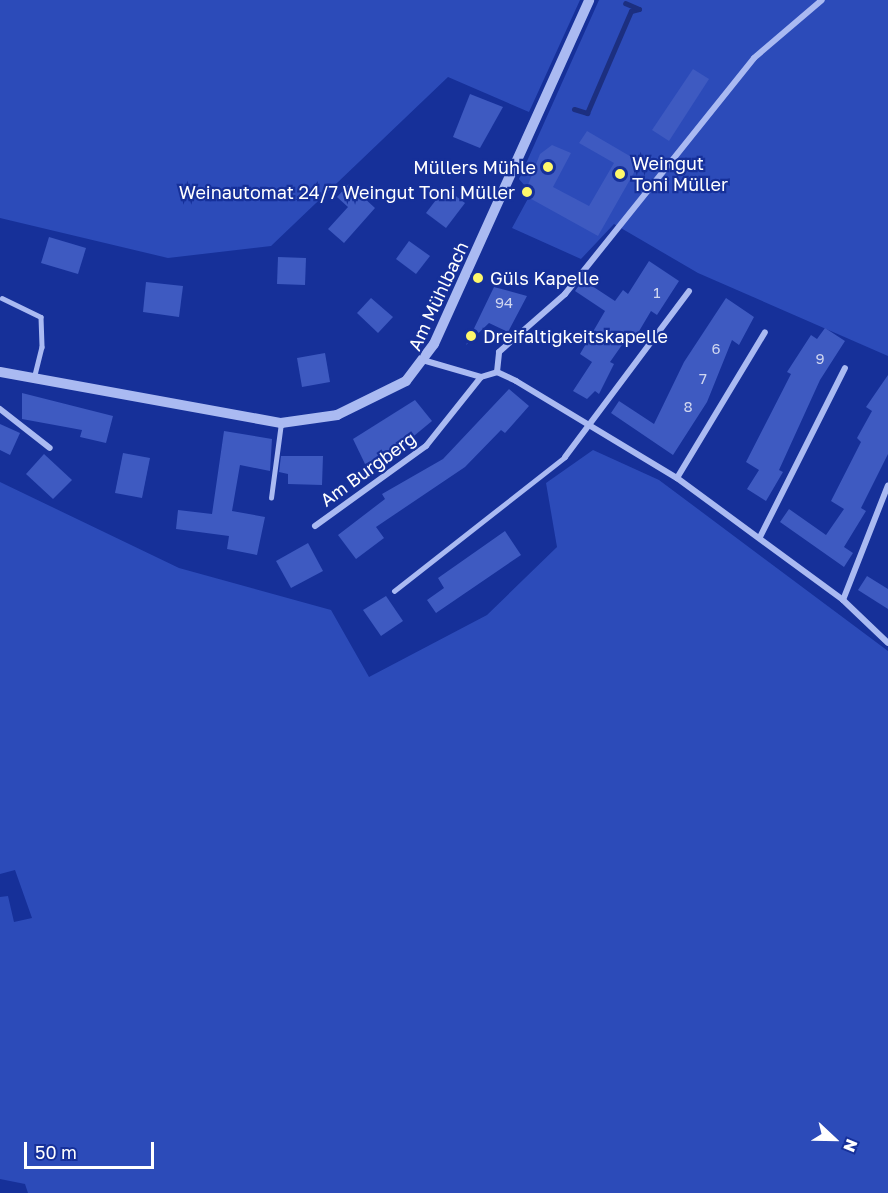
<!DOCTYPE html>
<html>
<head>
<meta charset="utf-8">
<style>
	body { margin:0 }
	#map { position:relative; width:888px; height:1193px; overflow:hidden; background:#163099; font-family:"Golos Text",sans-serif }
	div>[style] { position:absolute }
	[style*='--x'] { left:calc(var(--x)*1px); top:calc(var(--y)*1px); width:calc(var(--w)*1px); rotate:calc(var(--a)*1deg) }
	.green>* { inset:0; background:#2c4bb9 }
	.stream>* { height:5px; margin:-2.5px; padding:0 2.5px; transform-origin:2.5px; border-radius:2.5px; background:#1c2f80 }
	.building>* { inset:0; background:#3e5ac1 }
	.service>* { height:4.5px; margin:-2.25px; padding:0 2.25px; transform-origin:2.25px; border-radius:2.25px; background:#aabaf2 }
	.minor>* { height:6px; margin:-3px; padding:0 3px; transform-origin:3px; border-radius:3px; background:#aabaf2 }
	.tertiary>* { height:10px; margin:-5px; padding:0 5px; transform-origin:5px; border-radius:5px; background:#aabaf2 }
	.dots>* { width:16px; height:16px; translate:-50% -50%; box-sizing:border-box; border:3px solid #163099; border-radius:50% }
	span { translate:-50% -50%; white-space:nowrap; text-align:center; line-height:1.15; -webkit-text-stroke:4.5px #163099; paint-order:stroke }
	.number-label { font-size:15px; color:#cfd6f0 }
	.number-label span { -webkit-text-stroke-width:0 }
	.poi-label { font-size:18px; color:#fff }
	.left { translate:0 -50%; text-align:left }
	.right { translate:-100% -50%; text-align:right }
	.street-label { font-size:18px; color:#fff }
	.north { position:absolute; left:804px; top:1109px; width:60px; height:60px; -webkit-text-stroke:4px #163099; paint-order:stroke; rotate:112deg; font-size:16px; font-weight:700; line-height:24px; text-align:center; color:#fff }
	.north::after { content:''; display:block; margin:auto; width:21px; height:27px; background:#fff; clip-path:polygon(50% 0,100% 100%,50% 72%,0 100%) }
	.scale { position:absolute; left:24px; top:1142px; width:130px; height:27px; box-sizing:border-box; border:3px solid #fff; border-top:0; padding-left:8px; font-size:18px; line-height:21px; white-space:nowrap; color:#fff; -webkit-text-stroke:4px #163099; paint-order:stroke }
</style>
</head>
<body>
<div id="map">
	<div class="green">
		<i style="clip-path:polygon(0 0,580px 0,529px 112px,448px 77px,271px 246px,168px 258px,0 218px)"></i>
		<i style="clip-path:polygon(599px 0,888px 0,888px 356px,698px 273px,614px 224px,581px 259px,512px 228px,531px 193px,519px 179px)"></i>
		<i style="clip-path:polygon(593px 450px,659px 480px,888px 651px,888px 1193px,28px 1193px,25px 1184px,0 1179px,0 897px,8px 896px,14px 922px,32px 918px,15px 870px,0 874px,0 482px,179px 568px,331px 610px,369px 677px,487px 615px,557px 547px,546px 483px)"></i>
	</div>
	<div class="stream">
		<i style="--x:574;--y:109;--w:14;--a:17"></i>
		<i style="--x:587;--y:113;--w:111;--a:-66.7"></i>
		<i style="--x:631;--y:11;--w:8;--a:-14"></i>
		<i style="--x:639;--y:9;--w:15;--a:-157"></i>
	</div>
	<div class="building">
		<i style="clip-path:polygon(693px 69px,709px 79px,669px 141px,652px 130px)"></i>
		<i style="clip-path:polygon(470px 94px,503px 107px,480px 148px,453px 137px)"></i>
		<i style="clip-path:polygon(587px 131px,640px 162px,598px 236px,524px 195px,540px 154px,552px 145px,571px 153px,553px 187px,589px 206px,614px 163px,579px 143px)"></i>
		<i style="clip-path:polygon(349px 184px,375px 208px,344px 243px,328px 229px,348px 207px,337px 197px)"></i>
		<i style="clip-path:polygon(445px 188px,465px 203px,446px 228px,426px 213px)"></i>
		<i style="clip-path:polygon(49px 237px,86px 248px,78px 274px,41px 263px)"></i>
		<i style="clip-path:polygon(409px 241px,430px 256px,416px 274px,396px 259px)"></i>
		<i style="clip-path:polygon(278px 257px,306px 258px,305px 285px,277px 284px)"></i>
		<i style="clip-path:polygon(649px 261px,679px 281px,657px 315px,651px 311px,635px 338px,629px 335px,610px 362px,614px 364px,599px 394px,595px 391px,587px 399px,573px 391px,592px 362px,580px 354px,605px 311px,575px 291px,583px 280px,615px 301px,623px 290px,628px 294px)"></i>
		<i style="clip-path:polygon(146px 282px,183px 286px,179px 317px,143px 312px)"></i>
		<i style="clip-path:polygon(494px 287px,527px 296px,508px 332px,489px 323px,466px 345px)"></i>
		<i style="clip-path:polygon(371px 298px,393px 317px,378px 333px,357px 313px)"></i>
		<i style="clip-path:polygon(726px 298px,754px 317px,739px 345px,732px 340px,707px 402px,673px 455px,611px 413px,619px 401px,654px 424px,684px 362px)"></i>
		<i style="clip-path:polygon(825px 328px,845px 341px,820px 380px,779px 470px,783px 472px,766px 501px,747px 489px,759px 470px,746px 462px,791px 374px,787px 372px,811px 335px,817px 339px)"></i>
		<i style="clip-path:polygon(325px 353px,330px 382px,302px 387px,297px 358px)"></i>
		<i style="clip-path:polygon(888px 375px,888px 454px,861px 508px,866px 511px,844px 547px,853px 553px,844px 567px,780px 522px,789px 509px,826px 535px,844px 509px,831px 501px,861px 442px,857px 438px,872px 411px,866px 407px)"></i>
		<i style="clip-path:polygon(509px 389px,529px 406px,505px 433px,501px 430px,465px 467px,376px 527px,384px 538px,356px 559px,338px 535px,385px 499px,382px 494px,443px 459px)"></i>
		<i style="clip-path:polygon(22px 393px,113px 416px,106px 443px,80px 437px,82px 430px,22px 419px)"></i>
		<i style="clip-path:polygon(415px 400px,432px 421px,403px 445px,365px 464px,353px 439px)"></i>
		<i style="clip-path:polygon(0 424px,20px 433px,10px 455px,0 450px)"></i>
		<i style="clip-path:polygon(224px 431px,272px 439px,270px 471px,240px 465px,232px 511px,265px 517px,257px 555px,227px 549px,229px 536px,176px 529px,178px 510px,212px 514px)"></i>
		<i style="clip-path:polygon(123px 453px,150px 458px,142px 498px,115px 493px)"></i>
		<i style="clip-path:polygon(44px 454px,72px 480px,53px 499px,26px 474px)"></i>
		<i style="clip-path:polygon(281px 456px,323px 456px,322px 485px,288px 484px,288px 474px,279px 472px)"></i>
		<i style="clip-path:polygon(505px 531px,521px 555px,436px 613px,427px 600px,444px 588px,438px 578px)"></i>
		<i style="clip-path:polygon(308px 543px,323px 571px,291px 588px,276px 561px)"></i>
		<i style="clip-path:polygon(867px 576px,888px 589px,888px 609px,858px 590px)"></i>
		<i style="clip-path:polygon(386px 596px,403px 621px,381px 636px,363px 610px)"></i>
	</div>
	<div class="service">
		<i style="--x:2;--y:298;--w:43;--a:26"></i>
		<i style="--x:41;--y:317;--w:30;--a:88"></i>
		<i style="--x:42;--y:347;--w:33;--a:104"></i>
		<i style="--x:271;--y:498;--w:76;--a:-82.4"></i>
		<i style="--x:394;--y:591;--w:217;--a:-38.1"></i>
	</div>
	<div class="minor">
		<i style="--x:426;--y:361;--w:57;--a:16.2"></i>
		<i style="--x:481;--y:377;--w:17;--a:-17"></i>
		<i style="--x:497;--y:372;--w:21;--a:25"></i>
		<i style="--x:516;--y:381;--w:188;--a:31.1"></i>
		<i style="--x:677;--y:478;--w:206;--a:36.3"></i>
		<i style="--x:843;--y:600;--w:62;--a:43.7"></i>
		<i style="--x:497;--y:372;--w:20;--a:-84"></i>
		<i style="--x:499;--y:352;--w:88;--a:-41.3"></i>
		<i style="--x:565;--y:294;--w:302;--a:-51.3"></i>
		<i style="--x:754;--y:58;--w:89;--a:-40.5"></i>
		<i style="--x:0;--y:409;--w:63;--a:38"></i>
		<i style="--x:565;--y:457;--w:207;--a:-53.2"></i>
		<i style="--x:677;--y:478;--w:170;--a:-58.9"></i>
		<i style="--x:315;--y:526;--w:137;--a:-35.8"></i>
		<i style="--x:426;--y:446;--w:88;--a:-51.4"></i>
		<i style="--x:760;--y:537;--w:189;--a:-63.3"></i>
		<i style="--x:843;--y:600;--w:123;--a:-68.6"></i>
	</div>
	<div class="tertiary">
		<i style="--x:0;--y:372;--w:286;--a:10.3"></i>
		<i style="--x:281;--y:423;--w:57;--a:-8.1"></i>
		<i style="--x:337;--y:415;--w:77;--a:-26.2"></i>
		<i style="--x:406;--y:381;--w:46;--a:-52.9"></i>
		<i style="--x:434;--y:344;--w:377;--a:-65.7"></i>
	</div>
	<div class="dots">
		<i style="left:548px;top:167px;background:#fff86b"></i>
		<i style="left:620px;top:174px;background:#fff86b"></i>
		<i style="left:527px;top:192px;background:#fff86b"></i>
		<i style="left:478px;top:278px;background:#fff86b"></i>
		<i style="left:471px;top:336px;background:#fff86b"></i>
	</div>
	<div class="number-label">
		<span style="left:657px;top:293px">1</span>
		<span style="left:504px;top:303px">94</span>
		<span style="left:716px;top:349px">6</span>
		<span style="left:820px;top:359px">9</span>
		<span style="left:703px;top:379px">7</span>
		<span style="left:688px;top:407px">8</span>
	</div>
	<div class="poi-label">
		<span class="left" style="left:632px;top:174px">Weingut<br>Toni Müller</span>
		<span class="right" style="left:536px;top:167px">Müllers Mühle</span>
		<span class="right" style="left:515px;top:192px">Weinautomat 24/7 Weingut Toni Müller</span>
		<span class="left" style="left:490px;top:278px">Güls Kapelle</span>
		<span class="left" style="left:483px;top:336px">Dreifaltigkeitskapelle</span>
	</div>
	<div class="street-label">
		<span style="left:438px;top:296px;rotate:-65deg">Am Mühlbach</span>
		<span style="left:368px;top:469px;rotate:-36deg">Am Burgberg</span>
	</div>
	<div class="north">N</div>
	<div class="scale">50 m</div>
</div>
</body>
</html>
